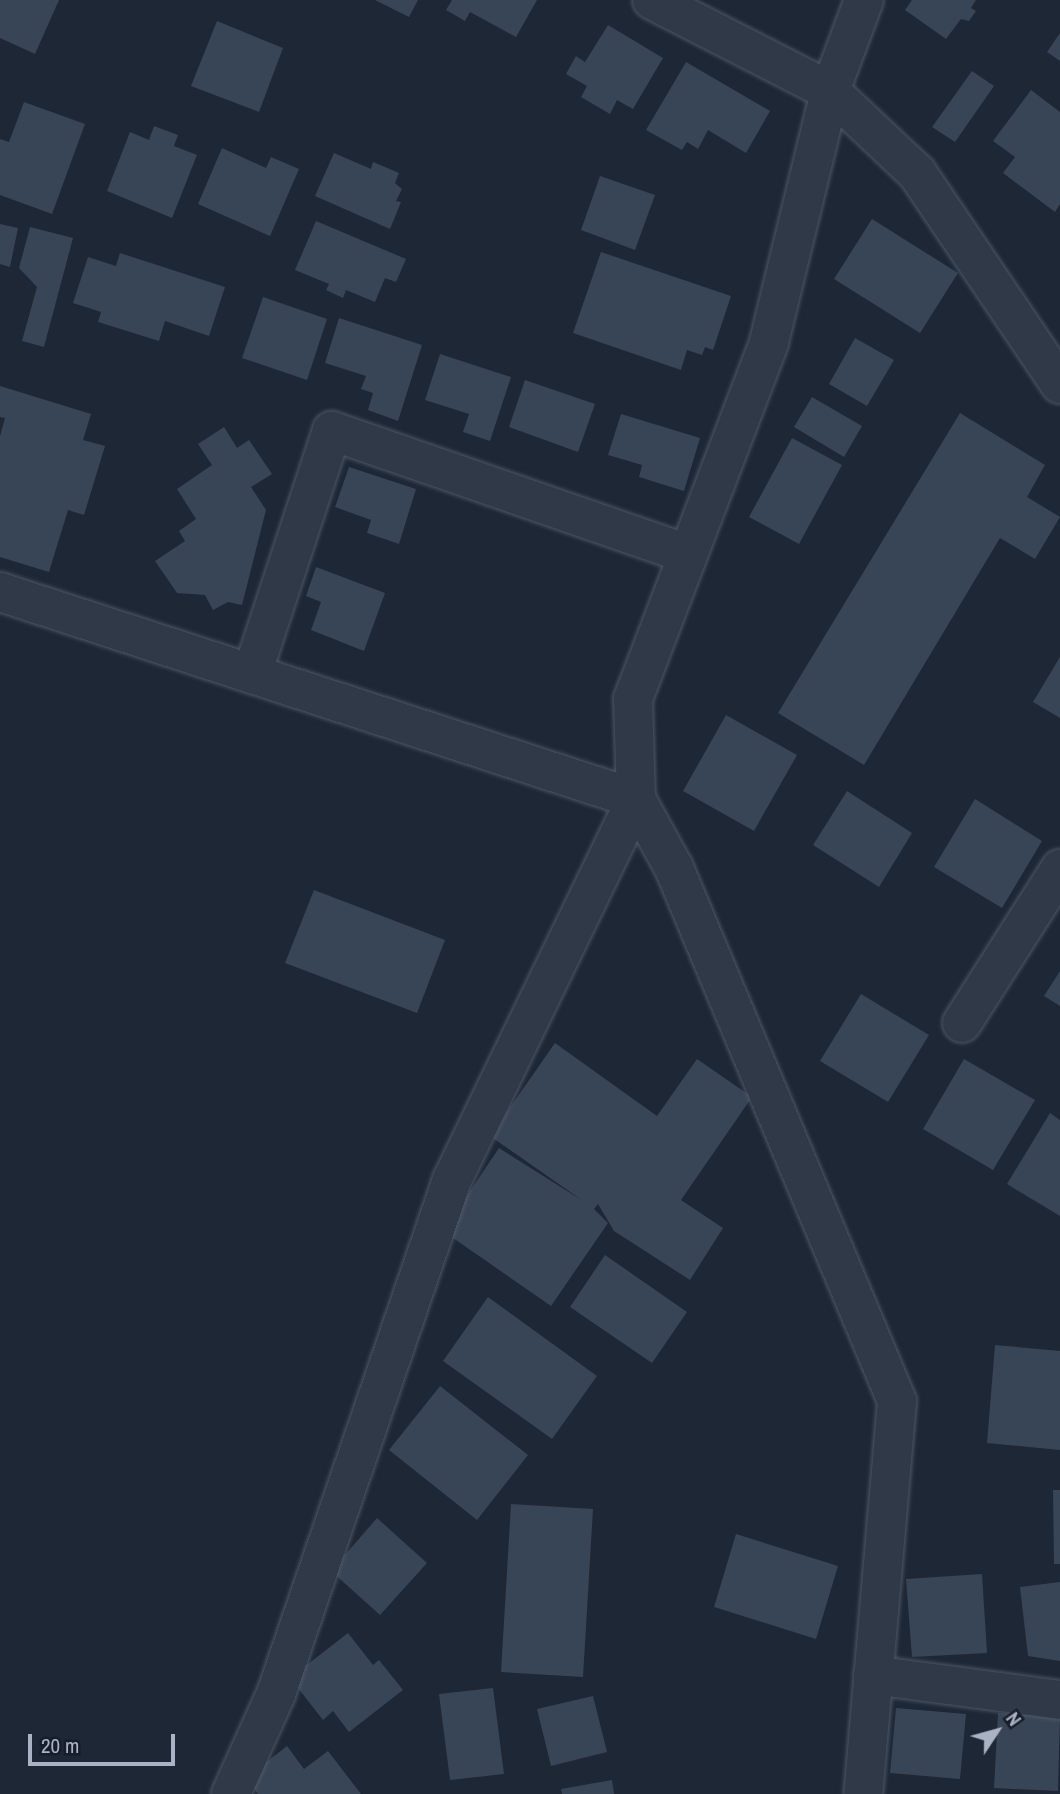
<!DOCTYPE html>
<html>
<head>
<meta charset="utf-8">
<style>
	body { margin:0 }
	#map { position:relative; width:1060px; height:1794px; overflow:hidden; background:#1d2736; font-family:"Archivo Narrow",sans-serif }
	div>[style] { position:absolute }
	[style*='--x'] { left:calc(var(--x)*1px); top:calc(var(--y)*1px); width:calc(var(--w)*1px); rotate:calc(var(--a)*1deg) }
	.building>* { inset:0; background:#384557 }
	.roads { filter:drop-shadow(0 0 2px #4e5665) drop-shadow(0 0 2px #4e5665) }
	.minor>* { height:38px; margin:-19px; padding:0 19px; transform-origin:19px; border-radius:19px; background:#303947 }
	span { translate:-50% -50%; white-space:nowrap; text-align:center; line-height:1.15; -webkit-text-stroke:6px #161e2b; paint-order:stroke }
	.north { position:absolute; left:962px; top:1696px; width:70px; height:70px; -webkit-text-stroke:5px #161e2b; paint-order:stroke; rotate:54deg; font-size:19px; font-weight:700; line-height:28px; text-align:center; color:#aab3c4 }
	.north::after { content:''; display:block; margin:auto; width:24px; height:32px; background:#aab3c4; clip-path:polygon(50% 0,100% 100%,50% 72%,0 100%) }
	.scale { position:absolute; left:28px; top:1734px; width:147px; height:32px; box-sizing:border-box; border:4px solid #aab3c4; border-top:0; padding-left:9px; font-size:21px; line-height:24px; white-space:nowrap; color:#aab3c4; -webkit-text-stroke:5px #161e2b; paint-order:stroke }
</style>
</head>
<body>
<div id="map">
	<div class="building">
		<i style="clip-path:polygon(0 0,59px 0,35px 54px,0 38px)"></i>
		<i style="clip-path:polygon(375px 0,418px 0,409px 17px)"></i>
		<i style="clip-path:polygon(452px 0,537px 0,516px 37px,470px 12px,465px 21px,446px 10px)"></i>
		<i style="clip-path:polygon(912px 0,976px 0,971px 8px,976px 11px,969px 21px,961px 19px,946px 39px,905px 10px)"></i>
		<i style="clip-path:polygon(217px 21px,283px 48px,259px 112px,191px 86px)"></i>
		<i style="clip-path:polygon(608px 25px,663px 58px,633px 109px,617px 100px,610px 114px,581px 97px,587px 86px,566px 74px,576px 56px,585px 62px)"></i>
		<i style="clip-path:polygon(1060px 33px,1060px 61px,1047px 52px)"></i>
		<i style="clip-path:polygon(686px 62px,770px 111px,746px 153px,708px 130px,698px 149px,687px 142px,682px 150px,646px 130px)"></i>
		<i style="clip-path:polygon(972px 71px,994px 86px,955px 142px,932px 127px)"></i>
		<i style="clip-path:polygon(1031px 90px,1060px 112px,1060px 204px,1055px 212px,1003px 173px,1015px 157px,993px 141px)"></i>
		<i style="clip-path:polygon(24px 102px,85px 124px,52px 214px,0 195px,0 139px,9px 142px)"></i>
		<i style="clip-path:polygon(154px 126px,178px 135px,174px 146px,197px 155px,172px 218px,107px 191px,130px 132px,149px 140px)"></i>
		<i style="clip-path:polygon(222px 148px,266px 168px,271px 157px,299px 169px,270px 236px,198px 204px)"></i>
		<i style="clip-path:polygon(334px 153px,371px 169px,373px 162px,399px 173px,395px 183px,402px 189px,396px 201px,401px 202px,390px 229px,315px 196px)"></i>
		<i style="clip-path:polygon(600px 176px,655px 195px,635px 250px,581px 230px)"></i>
		<i style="clip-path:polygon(872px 219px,958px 273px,920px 333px,834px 279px)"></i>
		<i style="clip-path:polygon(316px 221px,406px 259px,396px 282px,385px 278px,375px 302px,346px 290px,343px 298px,326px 290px,329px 284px,295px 270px)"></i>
		<i style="clip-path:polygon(0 224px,18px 228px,10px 267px,0 264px)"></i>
		<i style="clip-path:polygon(30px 227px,73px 238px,44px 347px,22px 341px,37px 287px,19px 268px)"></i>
		<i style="clip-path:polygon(601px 252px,731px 296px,713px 350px,705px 347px,702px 355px,687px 350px,681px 370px,573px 333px)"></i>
		<i style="clip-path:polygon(120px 253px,225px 287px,209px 336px,165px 321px,159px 341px,98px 322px,101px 312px,73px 303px,88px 257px,116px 266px)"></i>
		<i style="clip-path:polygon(263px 297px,327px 319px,307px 380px,242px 358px)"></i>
		<i style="clip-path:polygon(339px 318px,422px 345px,398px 421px,368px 410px,373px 393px,361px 389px,366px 376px,325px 363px)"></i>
		<i style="clip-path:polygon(855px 338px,894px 360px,867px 406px,829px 384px)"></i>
		<i style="clip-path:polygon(440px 354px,511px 377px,490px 441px,463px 432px,469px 414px,425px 400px)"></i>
		<i style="clip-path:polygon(525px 380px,595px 404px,578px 452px,509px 427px)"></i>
		<i style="clip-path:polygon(0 386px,91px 414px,83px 440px,105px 446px,84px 515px,68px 510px,49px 572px,0 557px,0 436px,5px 418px,0 417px)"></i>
		<i style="clip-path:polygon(812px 397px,862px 426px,844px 457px,794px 427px)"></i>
		<i style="clip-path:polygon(960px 413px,1045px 465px,1027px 497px,1060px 517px,1035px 559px,1000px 538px,864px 765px,778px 713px)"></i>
		<i style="clip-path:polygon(621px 414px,700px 438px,684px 491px,639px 477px,642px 465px,608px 455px)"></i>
		<i style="clip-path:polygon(224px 427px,237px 448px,249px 440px,272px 474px,251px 487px,266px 510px,242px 605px,228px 602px,213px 610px,205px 595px,177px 593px,155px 561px,185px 541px,179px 531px,196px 519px,177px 489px,212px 465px,198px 444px)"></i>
		<i style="clip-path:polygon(792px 438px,842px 465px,799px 544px,749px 517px)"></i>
		<i style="clip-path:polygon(349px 467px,416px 489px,399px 544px,367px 533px,371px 520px,335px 507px)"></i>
		<i style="clip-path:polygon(316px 567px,385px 593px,364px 651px,311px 630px,321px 602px,306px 596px)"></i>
		<i style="clip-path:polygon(1060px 657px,1060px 718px,1033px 702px)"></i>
		<i style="clip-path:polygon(726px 715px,797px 755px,754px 831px,683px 791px)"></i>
		<i style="clip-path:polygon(847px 791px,912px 833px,879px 887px,813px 845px)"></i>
		<i style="clip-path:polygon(975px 799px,1042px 841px,1002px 908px,934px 867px)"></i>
		<i style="clip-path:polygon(314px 890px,445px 940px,417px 1013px,285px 963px)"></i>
		<i style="clip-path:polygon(1060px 971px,1060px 1006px,1044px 996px)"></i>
		<i style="clip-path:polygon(861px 994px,929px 1035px,888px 1102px,820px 1061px)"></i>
		<i style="clip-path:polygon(555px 1043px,657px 1116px,697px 1059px,752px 1097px,681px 1200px,723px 1228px,690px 1280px,614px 1231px,598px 1204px,594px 1209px,608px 1223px,551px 1306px,443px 1231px,499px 1148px,583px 1201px,490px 1136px)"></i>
		<i style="clip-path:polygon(964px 1059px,1035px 1100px,993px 1170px,923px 1129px)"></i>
		<i style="clip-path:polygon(1050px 1113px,1060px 1120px,1060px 1216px,1007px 1184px)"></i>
		<i style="clip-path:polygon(605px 1255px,687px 1312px,652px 1363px,570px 1307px)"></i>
		<i style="clip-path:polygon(488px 1297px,597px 1376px,552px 1439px,443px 1361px)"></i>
		<i style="clip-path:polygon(995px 1345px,1060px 1351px,1060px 1450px,987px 1443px)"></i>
		<i style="clip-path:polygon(440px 1386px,528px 1455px,477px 1520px,389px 1450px)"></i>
		<i style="clip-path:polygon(1053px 1490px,1060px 1490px,1060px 1564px,1054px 1564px)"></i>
		<i style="clip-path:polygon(511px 1504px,593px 1509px,583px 1677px,501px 1672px)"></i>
		<i style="clip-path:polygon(377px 1518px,427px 1563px,380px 1615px,331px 1571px)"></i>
		<i style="clip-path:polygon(736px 1534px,838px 1566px,816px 1639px,714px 1607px)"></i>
		<i style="clip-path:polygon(982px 1574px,987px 1653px,912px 1657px,906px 1579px)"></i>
		<i style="clip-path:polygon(1060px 1582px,1060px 1661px,1028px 1656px,1020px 1587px)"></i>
		<i style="clip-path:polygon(348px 1633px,373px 1665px,379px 1660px,403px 1690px,349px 1732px,333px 1711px,323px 1720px,290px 1678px)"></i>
		<i style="clip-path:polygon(493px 1688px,504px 1774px,450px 1780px,439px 1694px)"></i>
		<i style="clip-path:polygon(593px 1696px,607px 1752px,551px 1766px,537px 1709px)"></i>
		<i style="clip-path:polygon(896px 1708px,966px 1714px,960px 1779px,890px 1773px)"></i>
		<i style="clip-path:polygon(998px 1713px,1060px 1715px,1058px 1791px,994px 1788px)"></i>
		<i style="clip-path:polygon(287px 1746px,304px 1769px,328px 1751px,361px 1794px,258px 1794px,246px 1778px)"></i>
		<i style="clip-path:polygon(612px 1780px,614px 1794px,562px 1794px,561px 1789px)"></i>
	</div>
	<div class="roads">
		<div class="minor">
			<i style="--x:652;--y:0;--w:200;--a:27.1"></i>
			<i style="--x:830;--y:91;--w:120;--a:43.3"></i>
			<i style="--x:917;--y:173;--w:255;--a:55.9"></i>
			<i style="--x:0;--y:592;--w:669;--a:18.03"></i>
			<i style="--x:636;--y:799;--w:79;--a:61.2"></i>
			<i style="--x:674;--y:868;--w:578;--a:67.3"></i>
			<i style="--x:897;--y:1401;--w:394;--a:94.9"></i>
			<i style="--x:252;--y:674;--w:256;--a:-71.8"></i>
			<i style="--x:332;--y:431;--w:377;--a:19.1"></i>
			<i style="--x:962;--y:1023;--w:183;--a:-57.5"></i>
			<i style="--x:873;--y:1675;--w:189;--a:7.6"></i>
			<i style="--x:231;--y:1794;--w:110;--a:-65.8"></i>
			<i style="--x:276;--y:1694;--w:543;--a:-71.1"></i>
			<i style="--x:452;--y:1180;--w:423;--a:-64.2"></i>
			<i style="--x:636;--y:799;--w:100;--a:-91.7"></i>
			<i style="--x:633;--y:699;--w:382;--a:-69.1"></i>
			<i style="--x:769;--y:342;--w:258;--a:-76.3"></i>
			<i style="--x:830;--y:91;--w:97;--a:-69.5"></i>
		</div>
	</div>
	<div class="north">N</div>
	<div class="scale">20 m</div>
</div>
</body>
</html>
